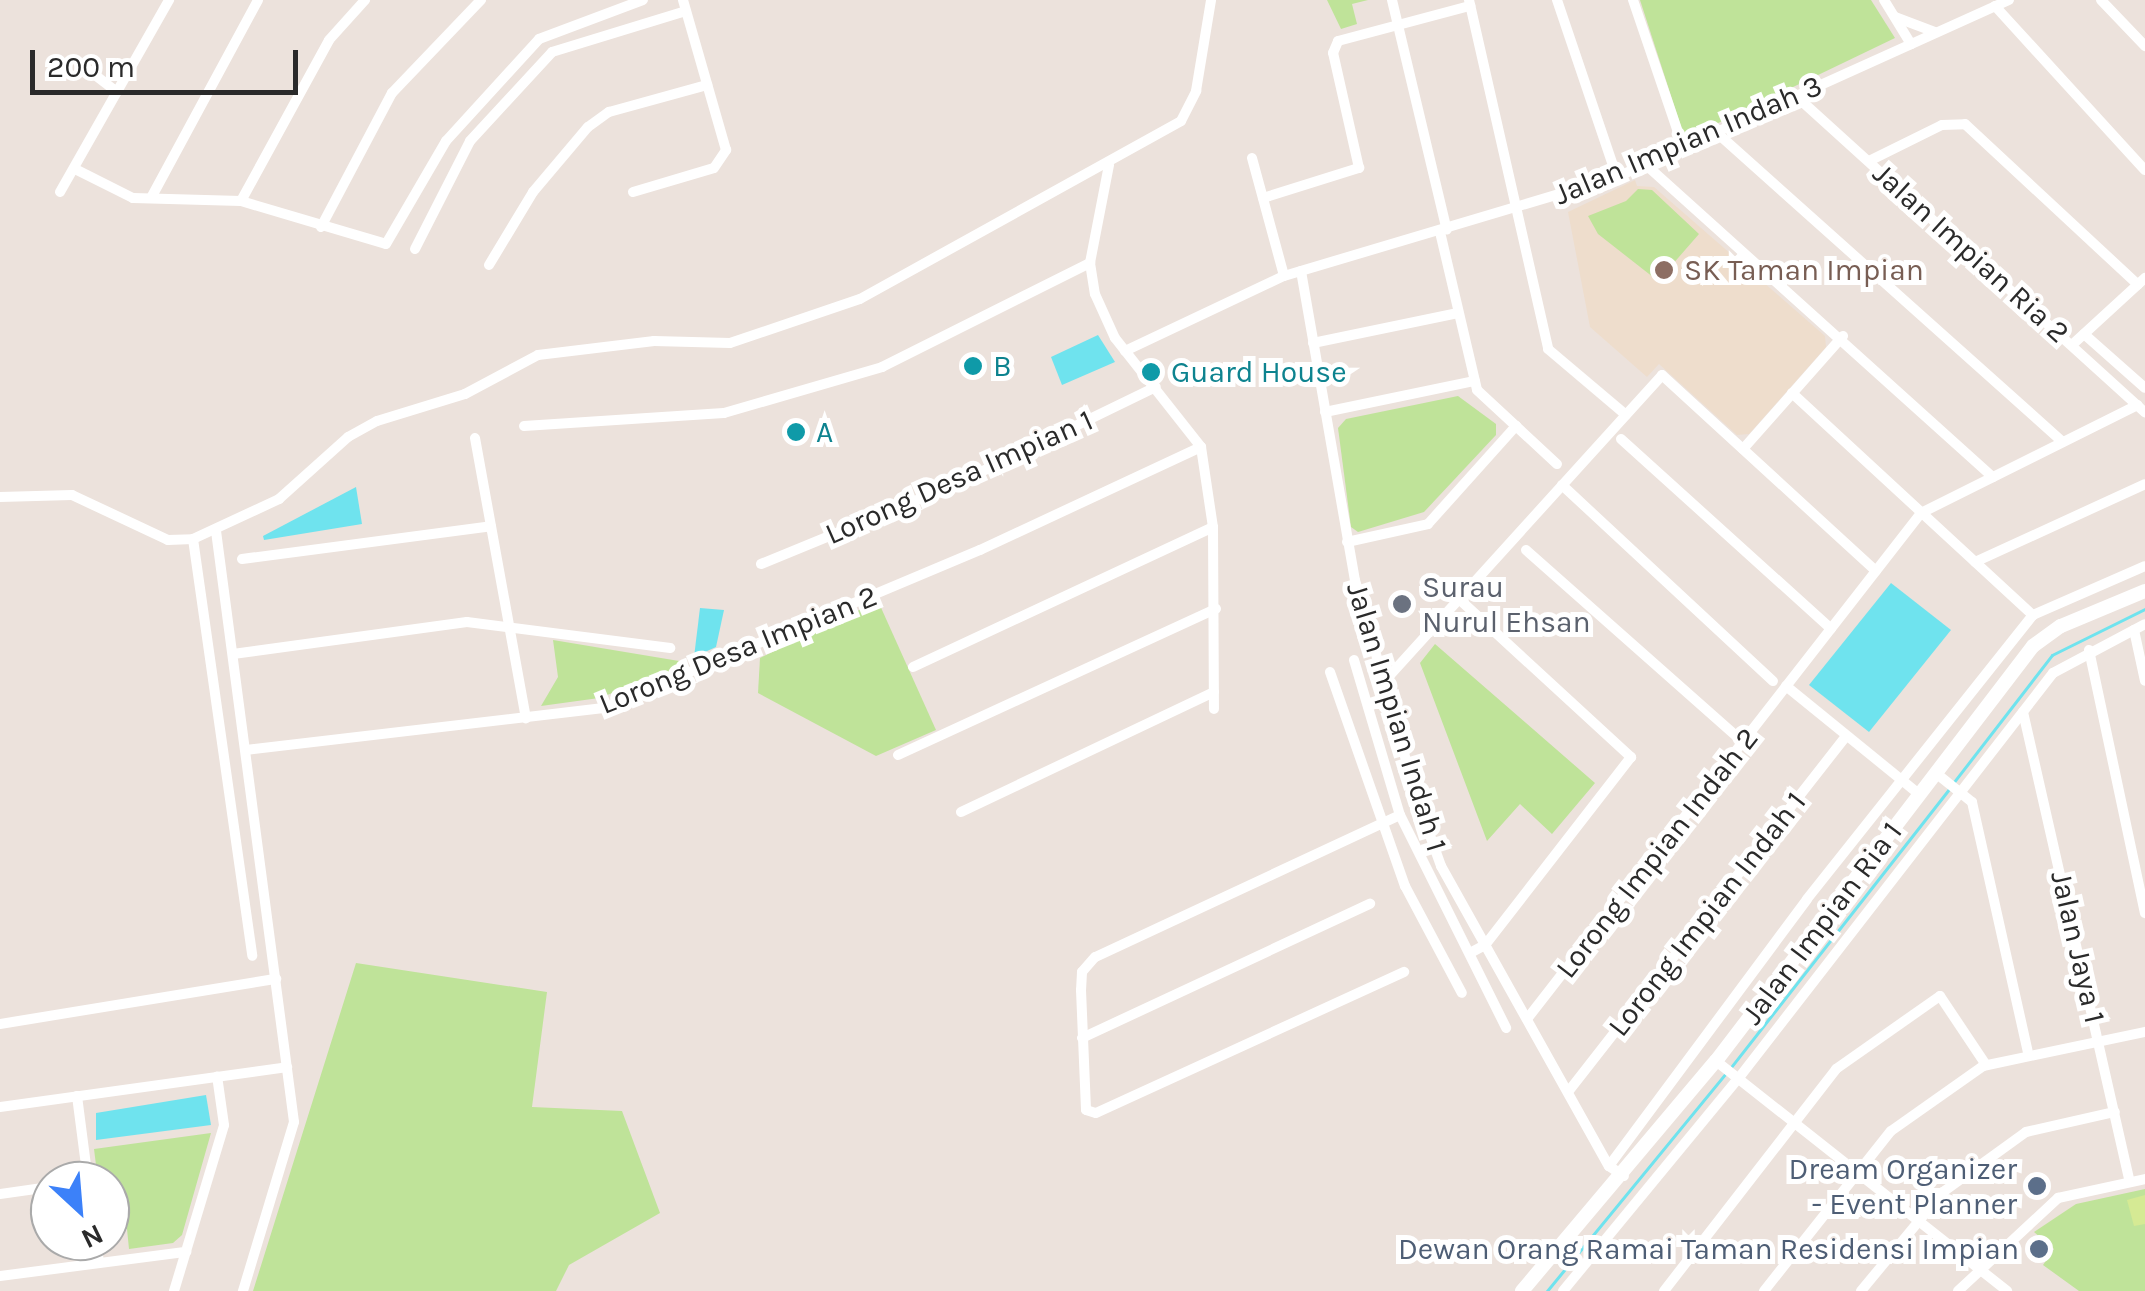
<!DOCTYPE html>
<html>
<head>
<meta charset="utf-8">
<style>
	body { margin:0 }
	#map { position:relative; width:2145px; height:1291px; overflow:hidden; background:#ece2dc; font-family:Karla,sans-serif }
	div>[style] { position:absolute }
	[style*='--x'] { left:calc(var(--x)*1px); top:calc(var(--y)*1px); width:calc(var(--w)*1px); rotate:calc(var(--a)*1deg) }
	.education>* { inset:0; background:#edc }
	.green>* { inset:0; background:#bfe399 }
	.pitch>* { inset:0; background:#d5ea94 }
	.water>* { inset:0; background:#6fe3ee }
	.stream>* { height:2.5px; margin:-1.25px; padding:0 1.25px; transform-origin:1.25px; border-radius:1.25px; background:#6fe3ee }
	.street>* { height:10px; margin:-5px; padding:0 5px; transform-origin:5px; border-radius:5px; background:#fff }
	.secondary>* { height:14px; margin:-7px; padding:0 7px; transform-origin:7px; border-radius:7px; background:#fff }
	.dots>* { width:28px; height:28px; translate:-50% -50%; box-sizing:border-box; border:5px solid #fff; border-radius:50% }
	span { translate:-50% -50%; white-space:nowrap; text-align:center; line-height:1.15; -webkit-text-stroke:10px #fff; paint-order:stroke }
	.street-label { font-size:30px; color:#2a2a2a }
	.education-label { font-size:30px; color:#785e54 }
	.left { translate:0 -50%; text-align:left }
	.culture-label { font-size:30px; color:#0d838f }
	.worship-label { font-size:30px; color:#5b616d }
	.service-label { font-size:30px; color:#4e5e75 }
	.right { translate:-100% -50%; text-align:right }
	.north { position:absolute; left:30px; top:1161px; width:100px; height:100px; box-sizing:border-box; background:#fff; border:2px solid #aaa; border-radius:50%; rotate:154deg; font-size:28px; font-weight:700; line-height:40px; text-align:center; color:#2a2a2a }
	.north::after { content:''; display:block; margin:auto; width:35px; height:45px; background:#3c81f9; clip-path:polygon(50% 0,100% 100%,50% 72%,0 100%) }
	.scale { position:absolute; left:30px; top:50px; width:268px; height:45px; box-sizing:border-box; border:5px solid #2a2a2a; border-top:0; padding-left:12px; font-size:30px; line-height:35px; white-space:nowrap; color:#2a2a2a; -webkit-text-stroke:8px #fff; paint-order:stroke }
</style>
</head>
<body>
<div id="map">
	<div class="education">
		<i style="clip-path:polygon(1635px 180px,1637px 186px,1654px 187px,1825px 336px,1826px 347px,1749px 434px,1737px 435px,1659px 364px,1647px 377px,1590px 327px,1568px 212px)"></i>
	</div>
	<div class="green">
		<i style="clip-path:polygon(1327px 0,1368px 0,1352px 4px,1357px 24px,1341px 29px)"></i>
		<i style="clip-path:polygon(1640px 0,1871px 0,1895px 38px,1685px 139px)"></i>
		<i style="clip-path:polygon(1638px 189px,1652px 190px,1699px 234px,1658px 281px,1598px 234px,1588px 216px,1626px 201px)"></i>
		<i style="clip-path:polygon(1458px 396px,1496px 424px,1496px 435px,1424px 512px,1358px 532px,1351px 527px,1338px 428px,1346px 419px)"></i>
		<i style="clip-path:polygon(878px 601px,936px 730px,876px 756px,758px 693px,760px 658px)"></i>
		<i style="clip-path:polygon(553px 640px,679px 661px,677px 669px,599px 698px,541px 706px,558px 677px)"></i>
		<i style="clip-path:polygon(1435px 644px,1595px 783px,1552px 834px,1520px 804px,1487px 841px,1420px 663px)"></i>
		<i style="clip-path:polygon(356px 963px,547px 992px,532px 1107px,622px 1111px,660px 1213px,569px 1265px,556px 1291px,253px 1291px)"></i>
		<i style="clip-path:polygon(211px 1133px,182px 1235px,173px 1243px,129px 1249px,127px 1229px,110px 1230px,110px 1181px,98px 1181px,94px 1149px)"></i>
		<i style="clip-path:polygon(2145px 1189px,2145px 1291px,2079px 1291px,2043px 1265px,2054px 1249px,2034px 1232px,2076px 1204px)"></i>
	</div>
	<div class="pitch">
		<i style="clip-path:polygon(2145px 1195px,2145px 1224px,2134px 1226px,2127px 1200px)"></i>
	</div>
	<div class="water">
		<i style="clip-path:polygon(1098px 335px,1115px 362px,1062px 385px,1051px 357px)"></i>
		<i style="clip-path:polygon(356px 487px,362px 524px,264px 540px,263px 536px)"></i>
		<i style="clip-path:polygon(1891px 583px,1951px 630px,1869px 732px,1809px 685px)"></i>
		<i style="clip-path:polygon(700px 608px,724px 610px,716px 647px,694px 657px)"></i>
		<i style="clip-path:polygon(206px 1095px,211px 1125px,96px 1140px,96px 1113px)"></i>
	</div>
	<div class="stream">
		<i style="--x:1954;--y:782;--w:160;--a:-52.3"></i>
		<i style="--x:2052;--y:655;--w:104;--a:-26.3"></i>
		<i style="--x:1732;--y:1066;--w:352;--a:-51.9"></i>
		<i style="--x:1547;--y:1291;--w:283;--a:-50.6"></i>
	</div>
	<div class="street">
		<i style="--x:1392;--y:0;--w:236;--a:76.6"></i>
		<i style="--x:1469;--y:0;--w:358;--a:77.2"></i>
		<i style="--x:1548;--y:349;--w:102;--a:40.2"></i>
		<i style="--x:1557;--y:0;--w:187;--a:71.3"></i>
		<i style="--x:1633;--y:0;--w:155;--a:71.2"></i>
		<i style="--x:1884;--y:0;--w:52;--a:58.5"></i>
		<i style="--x:2101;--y:0;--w:64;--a:46.3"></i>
		<i style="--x:1995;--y:6;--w:222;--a:47.6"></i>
		<i style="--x:1895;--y:17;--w:43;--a:20.6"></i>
		<i style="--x:82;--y:65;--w:44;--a:37.6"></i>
		<i style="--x:1796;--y:96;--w:471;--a:42.2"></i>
		<i style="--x:1716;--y:132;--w:465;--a:41.8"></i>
		<i style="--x:1252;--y:158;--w:122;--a:74.8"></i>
		<i style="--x:1869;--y:161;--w:81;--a:-26.3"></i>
		<i style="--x:1942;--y:125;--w:23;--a:-2"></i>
		<i style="--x:1965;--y:124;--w:236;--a:42.9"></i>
		<i style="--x:1645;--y:164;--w:468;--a:42"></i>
		<i style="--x:1109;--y:165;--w:100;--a:101"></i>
		<i style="--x:1090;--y:263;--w:31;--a:81"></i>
		<i style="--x:1095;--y:294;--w:48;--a:65.6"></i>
		<i style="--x:1115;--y:338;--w:139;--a:51.7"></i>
		<i style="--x:1201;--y:447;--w:81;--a:81.5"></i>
		<i style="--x:1213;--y:527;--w:182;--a:89.7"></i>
		<i style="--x:75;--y:169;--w:65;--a:26.6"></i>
		<i style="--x:133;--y:198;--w:108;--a:1.6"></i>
		<i style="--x:241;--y:201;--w:151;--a:16.5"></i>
		<i style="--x:386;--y:244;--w:119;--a:-59.8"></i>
		<i style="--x:446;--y:141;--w:138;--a:-47.6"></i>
		<i style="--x:539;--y:39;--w:111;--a:-20.6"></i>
		<i style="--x:60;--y:192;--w:221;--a:-60.4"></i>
		<i style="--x:633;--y:192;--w:84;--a:-16.5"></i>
		<i style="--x:714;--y:168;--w:22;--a:-56"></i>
		<i style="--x:726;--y:150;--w:156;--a:-106"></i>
		<i style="--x:151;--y:198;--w:225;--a:-61.6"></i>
		<i style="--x:1263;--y:198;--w:101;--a:-17.4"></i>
		<i style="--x:1359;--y:168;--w:118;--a:-102.7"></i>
		<i style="--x:1333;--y:53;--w:13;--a:-67"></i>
		<i style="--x:1338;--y:41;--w:137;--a:-14.9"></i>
		<i style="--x:241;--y:201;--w:183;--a:-61.3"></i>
		<i style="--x:329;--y:40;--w:54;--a:-48"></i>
		<i style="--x:321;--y:227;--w:152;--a:-62.1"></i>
		<i style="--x:392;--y:93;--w:129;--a:-46.3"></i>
		<i style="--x:1440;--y:232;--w:162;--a:76.8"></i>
		<i style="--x:1477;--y:390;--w:109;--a:42.8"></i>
		<i style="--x:415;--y:249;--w:121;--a:-63"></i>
		<i style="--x:470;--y:141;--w:121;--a:-47.3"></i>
		<i style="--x:552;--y:52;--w:140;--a:-17"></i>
		<i style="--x:489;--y:265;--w:85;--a:-58.9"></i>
		<i style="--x:533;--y:192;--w:85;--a:-49.8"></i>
		<i style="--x:588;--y:127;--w:26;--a:-36"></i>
		<i style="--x:609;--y:112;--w:102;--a:-15.4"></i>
		<i style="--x:1301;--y:271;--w:314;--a:80.1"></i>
		<i style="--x:1355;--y:580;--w:231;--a:74.2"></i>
		<i style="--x:1418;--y:802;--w:68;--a:70.2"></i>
		<i style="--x:1441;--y:866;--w:344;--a:60.8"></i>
		<i style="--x:1609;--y:1166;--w:18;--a:34"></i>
		<i style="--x:2084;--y:334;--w:81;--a:41.5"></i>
		<i style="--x:1313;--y:343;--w:148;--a:-11.7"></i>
		<i style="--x:2073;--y:344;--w:98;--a:-42.5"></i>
		<i style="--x:1125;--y:351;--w:176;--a:-25.3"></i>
		<i style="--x:1284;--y:276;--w:347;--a:-16.6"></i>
		<i style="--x:1617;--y:177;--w:430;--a:-24.3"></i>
		<i style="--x:1792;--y:393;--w:328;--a:42.7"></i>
		<i style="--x:1325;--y:412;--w:153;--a:-11.7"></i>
		<i style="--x:524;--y:426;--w:200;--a:-3.7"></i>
		<i style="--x:724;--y:413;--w:165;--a:-16.2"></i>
		<i style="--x:882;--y:367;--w:233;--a:-26.6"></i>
		<i style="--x:475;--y:438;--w:285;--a:79.7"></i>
		<i style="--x:1621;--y:439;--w:283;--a:42.1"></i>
		<i style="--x:1743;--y:449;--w:151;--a:-48.5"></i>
		<i style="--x:1562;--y:485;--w:288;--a:42.9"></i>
		<i style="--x:0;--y:497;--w:72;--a:-1.6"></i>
		<i style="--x:72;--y:495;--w:106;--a:25.1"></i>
		<i style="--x:168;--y:540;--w:25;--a:-2"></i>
		<i style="--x:193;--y:539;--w:95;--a:-24.9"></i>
		<i style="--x:279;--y:499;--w:93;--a:-41.9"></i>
		<i style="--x:348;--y:437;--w:33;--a:-29"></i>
		<i style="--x:377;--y:421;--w:92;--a:-17.1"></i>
		<i style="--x:465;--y:394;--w:83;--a:-28.1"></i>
		<i style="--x:538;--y:355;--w:117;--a:-6.9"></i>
		<i style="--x:654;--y:341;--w:76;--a:1.5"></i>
		<i style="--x:730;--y:343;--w:137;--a:-18.7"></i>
		<i style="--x:860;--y:299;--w:367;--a:-29"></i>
		<i style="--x:1181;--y:121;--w:34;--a:-63"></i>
		<i style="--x:1196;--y:91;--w:92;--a:-80.6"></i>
		<i style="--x:216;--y:531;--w:596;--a:82.48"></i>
		<i style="--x:294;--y:1122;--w:177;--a:106.8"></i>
		<i style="--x:193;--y:539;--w:421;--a:81.9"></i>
		<i style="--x:1347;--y:542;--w:83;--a:-12.5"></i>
		<i style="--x:1428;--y:524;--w:132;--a:-48.1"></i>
		<i style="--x:1526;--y:550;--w:290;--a:41.5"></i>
		<i style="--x:242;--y:559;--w:251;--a:-7.5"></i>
		<i style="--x:1975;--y:562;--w:187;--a:-24.6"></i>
		<i style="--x:761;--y:564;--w:211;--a:-22.3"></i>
		<i style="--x:956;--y:484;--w:222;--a:-25.9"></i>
		<i style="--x:1459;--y:599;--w:234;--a:42.6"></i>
		<i style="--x:1631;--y:757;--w:238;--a:127.8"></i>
		<i style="--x:1485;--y:945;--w:17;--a:152"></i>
		<i style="--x:2134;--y:630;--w:52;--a:77.8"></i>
		<i style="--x:2089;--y:650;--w:269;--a:78"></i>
		<i style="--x:233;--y:654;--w:236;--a:-7.8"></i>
		<i style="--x:467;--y:622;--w:205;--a:7.3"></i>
		<i style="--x:1354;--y:660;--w:162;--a:73.5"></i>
		<i style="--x:1400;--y:815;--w:238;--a:63.5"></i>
		<i style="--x:913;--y:667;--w:331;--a:-25"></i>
		<i style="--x:1330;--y:672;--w:227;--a:70.7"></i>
		<i style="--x:1405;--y:886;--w:121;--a:62"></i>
		<i style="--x:1382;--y:684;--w:417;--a:-47.8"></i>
		<i style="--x:1662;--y:375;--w:290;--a:42.5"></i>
		<i style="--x:1786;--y:686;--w:173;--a:39.1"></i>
		<i style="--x:2023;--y:712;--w:482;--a:77.2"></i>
		<i style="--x:246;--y:750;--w:360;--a:-6.7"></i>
		<i style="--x:604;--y:708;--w:408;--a:-22.8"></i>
		<i style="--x:980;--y:550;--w:244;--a:-25"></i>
		<i style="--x:898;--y:755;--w:350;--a:-24.7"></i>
		<i style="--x:1937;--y:774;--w:45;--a:38.7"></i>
		<i style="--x:1972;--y:802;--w:260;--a:77.4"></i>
		<i style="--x:961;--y:812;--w:280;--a:-25.4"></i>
		<i style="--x:1400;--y:815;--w:336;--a:155"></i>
		<i style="--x:1095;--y:957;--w:20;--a:131"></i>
		<i style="--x:1082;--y:972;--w:18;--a:93"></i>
		<i style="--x:1081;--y:990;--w:120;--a:87.6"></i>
		<i style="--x:1086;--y:1110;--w:10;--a:17"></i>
		<i style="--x:1096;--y:1113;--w:339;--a:-24.6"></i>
		<i style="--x:1527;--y:1019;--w:641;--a:-52.09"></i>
		<i style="--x:1921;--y:513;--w:242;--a:-26.5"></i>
		<i style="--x:0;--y:1024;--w:280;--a:-9.3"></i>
		<i style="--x:1082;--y:1038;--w:318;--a:-25"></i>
		<i style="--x:1716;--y:1061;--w:371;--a:38.3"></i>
		<i style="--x:1568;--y:1092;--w:452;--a:-52"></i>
		<i style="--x:77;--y:1096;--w:86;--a:82.6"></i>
		<i style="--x:0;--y:1107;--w:290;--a:-7.9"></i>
		<i style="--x:1609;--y:1166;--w:332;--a:-53.4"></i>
		<i style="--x:1807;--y:899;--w:363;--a:-51.5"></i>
		<i style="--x:2033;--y:615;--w:122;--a:-23.6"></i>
		<i style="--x:0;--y:1194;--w:50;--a:-8"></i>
		<i style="--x:96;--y:1241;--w:22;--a:82"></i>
		<i style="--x:0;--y:1276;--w:188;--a:-7.4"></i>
		<i style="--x:174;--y:1291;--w:173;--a:-73.2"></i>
		<i style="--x:224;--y:1125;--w:49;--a:-98.1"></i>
		<i style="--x:1563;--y:1291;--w:275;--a:-50.5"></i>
		<i style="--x:1738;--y:1079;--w:514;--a:-52.19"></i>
		<i style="--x:2053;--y:673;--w:104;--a:-28"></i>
		<i style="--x:1664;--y:1291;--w:281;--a:-52.2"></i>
		<i style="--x:1836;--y:1069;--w:127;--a:-35.1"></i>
		<i style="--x:1940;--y:996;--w:83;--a:56.3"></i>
		<i style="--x:1764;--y:1291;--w:204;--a:-51.6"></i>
		<i style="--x:1891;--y:1131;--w:113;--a:-35.2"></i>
		<i style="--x:1983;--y:1066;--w:166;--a:-11.9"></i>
		<i style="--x:1861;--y:1291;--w:129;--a:-50.4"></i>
		<i style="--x:1943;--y:1192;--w:102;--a:-35.9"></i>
		<i style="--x:2026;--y:1132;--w:91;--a:-12.7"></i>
		<i style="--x:1958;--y:1291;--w:137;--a:-42.9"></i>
		<i style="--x:2058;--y:1198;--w:89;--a:-12.3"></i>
	</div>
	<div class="secondary">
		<i style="--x:1522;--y:1291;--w:301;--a:-49.9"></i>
		<i style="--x:1716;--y:1061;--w:522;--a:-52.63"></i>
		<i style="--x:2033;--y:646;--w:34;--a:-36"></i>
		<i style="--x:2061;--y:626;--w:91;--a:-22.6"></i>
	</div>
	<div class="dots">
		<i style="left:1664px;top:270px;background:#8d6e63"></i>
		<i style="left:973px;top:366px;background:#0f9aa8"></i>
		<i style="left:1151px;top:372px;background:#0f9aa8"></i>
		<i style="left:796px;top:432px;background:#0f9aa8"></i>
		<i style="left:1402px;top:604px;background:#6b7280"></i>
		<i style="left:2037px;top:1186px;background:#5c6f8a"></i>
		<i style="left:2039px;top:1249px;background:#5c6f8a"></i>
	</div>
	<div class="street-label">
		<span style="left:1688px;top:140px;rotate:-23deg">Jalan Impian Indah 3</span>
		<span style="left:1971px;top:253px;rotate:42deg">Jalan Impian Ria 2</span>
		<span style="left:959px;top:477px;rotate:-24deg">Lorong Desa Impian 1</span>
		<span style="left:738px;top:650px;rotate:-22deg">Lorong Desa Impian 2</span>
		<span style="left:1397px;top:717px;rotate:73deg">Jalan Impian Indah 1</span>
		<span style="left:1657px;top:853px;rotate:-52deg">Lorong Impian Indah 2</span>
		<span style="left:1707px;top:914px;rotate:-52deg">Lorong Impian Indah 1</span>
		<span style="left:1822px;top:923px;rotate:-53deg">Jalan Impian Ria 1</span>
		<span style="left:2078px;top:947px;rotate:77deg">Jalan Jaya 1</span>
	</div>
	<div class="education-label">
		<span class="left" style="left:1684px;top:270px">SK Taman Impian</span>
	</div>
	<div class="culture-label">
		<span class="left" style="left:993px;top:366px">B</span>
		<span class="left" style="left:1171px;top:372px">Guard House</span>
		<span class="left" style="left:816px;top:432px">A</span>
	</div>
	<div class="worship-label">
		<span class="left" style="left:1422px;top:604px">Surau<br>Nurul Ehsan</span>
	</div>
	<div class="service-label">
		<span class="right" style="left:2017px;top:1186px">Dream Organizer<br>- Event Planner</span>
		<span class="right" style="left:2019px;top:1249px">Dewan Orang Ramai Taman Residensi Impian</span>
	</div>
	<div class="north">N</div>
	<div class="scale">200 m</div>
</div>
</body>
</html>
